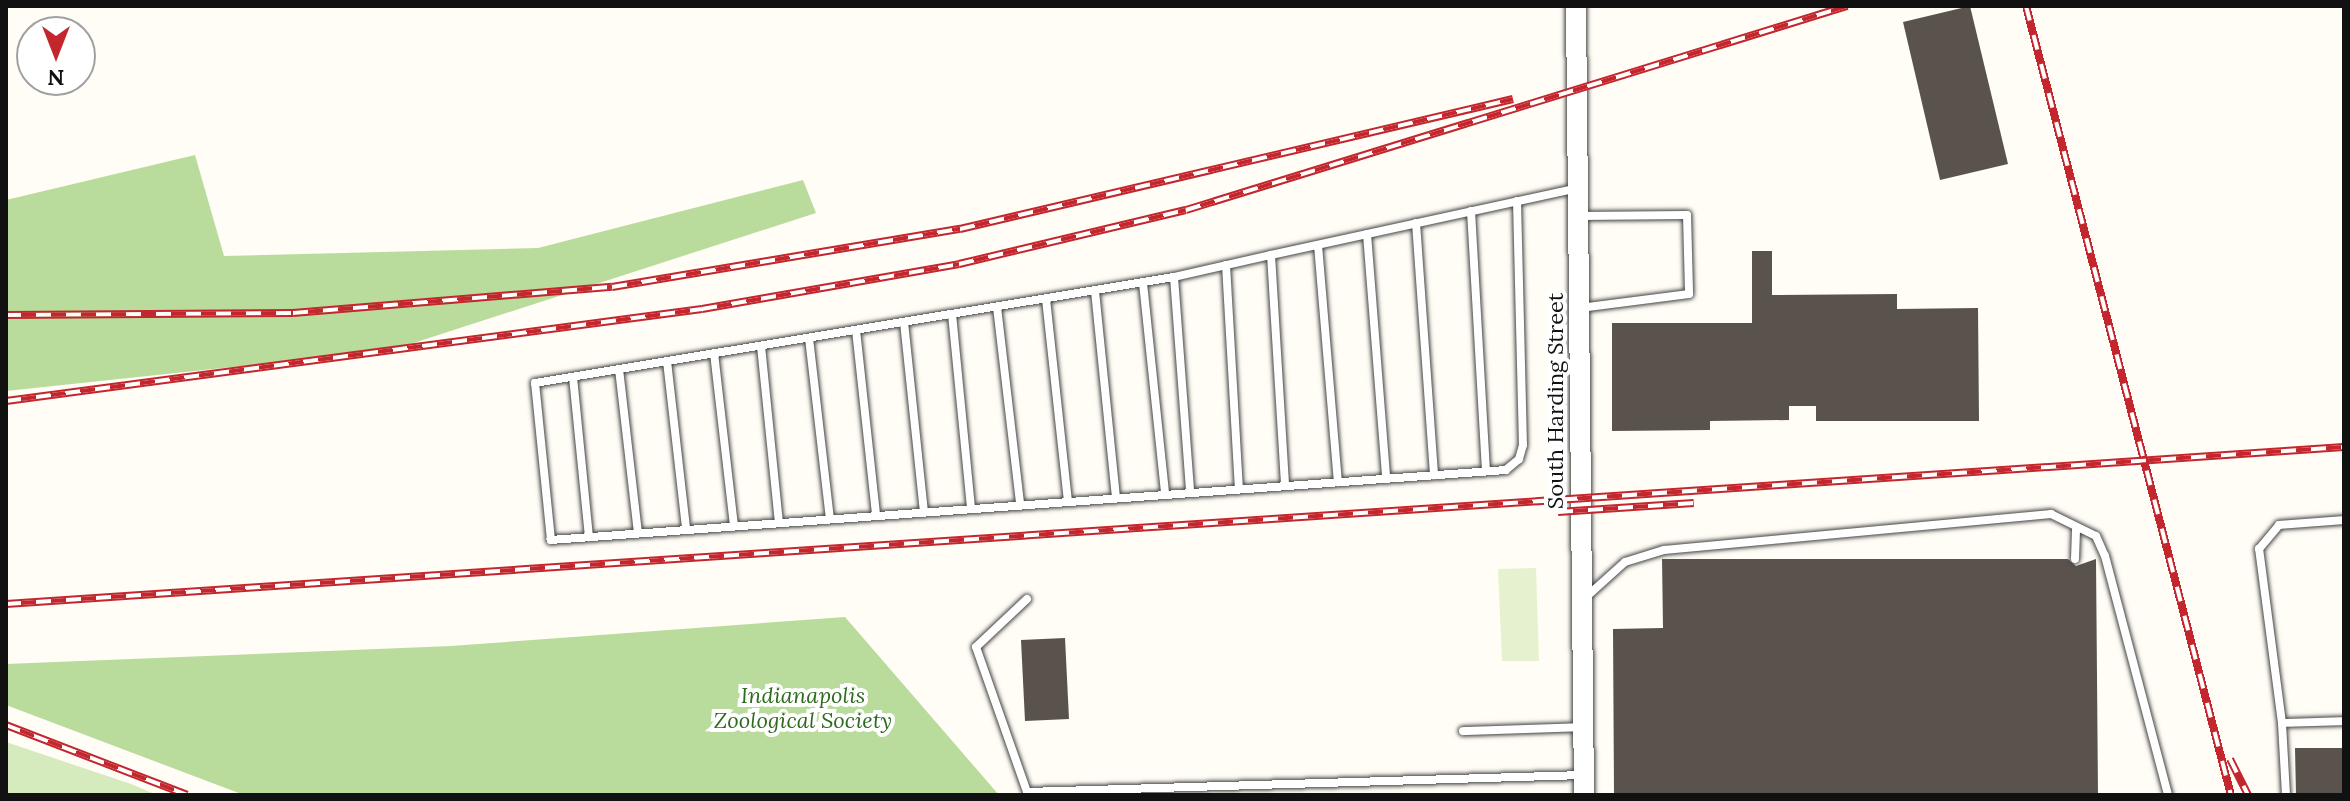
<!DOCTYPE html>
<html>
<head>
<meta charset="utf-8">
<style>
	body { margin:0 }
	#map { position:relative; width:2350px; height:801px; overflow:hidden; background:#fffdf5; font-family:Lora,serif }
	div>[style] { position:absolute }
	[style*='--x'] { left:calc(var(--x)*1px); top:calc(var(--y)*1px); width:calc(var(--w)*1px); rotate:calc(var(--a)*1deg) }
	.green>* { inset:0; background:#d5ebbd }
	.forest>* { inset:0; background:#b9dc9c }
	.pitch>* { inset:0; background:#e6f2cf }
	.building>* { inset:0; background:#5a524d }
	.roads { filter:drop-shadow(0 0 2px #444) drop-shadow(0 0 2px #444) }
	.service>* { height:8px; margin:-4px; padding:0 4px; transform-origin:4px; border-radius:4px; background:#fff }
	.tertiary>* { height:20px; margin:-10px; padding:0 10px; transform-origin:10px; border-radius:10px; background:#fff }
	.rail>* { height:8px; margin-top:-4px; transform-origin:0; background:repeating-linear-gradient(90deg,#fff 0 15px,#c4262e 0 30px); box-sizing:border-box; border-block:2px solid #c4262e }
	span { translate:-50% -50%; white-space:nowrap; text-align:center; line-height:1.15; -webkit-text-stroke:8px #fff; paint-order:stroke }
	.street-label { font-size:22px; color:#111 }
	.park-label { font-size:22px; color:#2f6b1f; font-style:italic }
	.frame { position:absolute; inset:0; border:8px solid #111; pointer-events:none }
	.north { position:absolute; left:16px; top:16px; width:80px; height:80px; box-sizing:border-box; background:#fff; border:2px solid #a0a0a0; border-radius:50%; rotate:180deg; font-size:22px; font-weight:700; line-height:32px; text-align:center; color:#111 }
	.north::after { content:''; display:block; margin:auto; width:28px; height:36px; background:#c4262e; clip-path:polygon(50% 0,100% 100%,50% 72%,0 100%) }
</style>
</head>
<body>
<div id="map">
	<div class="green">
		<i style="clip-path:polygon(6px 742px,131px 784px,157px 795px,6px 795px)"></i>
	</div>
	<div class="forest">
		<i style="clip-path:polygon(195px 155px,224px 256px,538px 248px,803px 180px,816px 213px,392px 350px,6px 391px,6px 200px)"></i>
		<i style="clip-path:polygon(845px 617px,999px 795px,244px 795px,6px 705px,6px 664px,451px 646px)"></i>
	</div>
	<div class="pitch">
		<i style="clip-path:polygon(1536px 568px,1539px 661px,1502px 661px,1498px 569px)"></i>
	</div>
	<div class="building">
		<i style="clip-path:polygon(1970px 6px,2008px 164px,1940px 180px,1903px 22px)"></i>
		<i style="clip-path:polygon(1752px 251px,1772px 251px,1772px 295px,1897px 294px,1897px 309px,1978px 308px,1979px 421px,1816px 421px,1816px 406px,1789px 406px,1789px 420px,1710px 421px,1710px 430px,1612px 431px,1612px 323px,1752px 323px)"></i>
		<i style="clip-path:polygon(1662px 559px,2068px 559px,2076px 566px,2096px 559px,2098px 795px,1614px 795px,1613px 629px,1663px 628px)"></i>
		<i style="clip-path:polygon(1065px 638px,1069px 719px,1025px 721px,1021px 640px)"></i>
		<i style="clip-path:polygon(2295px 748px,2344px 748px,2344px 795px,2296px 795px)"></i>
	</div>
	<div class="roads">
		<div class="service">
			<i style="--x:1517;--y:201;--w:244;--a:88.6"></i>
			<i style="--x:1523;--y:445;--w:15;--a:106"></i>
			<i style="--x:1519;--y:459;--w:17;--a:140"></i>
			<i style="--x:1506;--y:470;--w:958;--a:175.81"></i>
			<i style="--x:551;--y:540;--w:158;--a:-95.8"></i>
			<i style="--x:535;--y:383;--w:648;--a:-9.42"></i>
			<i style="--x:1174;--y:277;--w:99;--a:-12.8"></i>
			<i style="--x:1271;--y:255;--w:314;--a:-12.3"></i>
			<i style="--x:1471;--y:211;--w:260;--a:86.7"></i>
			<i style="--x:1579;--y:216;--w:108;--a:-0.5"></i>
			<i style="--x:1687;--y:215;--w:79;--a:88.5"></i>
			<i style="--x:1689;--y:294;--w:110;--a:172.7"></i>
			<i style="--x:1416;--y:223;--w:253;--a:85.9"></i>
			<i style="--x:1367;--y:234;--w:245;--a:85.5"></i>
			<i style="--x:1318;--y:245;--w:238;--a:85.2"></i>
			<i style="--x:1271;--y:255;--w:230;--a:86.5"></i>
			<i style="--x:1226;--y:265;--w:224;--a:86.7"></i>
			<i style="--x:1174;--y:277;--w:215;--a:85.7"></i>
			<i style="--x:1143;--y:283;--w:211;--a:84"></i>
			<i style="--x:1095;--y:291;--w:207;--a:84.2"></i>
			<i style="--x:1046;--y:299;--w:202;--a:83.8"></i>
			<i style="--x:997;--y:307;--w:198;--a:83.3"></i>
			<i style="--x:952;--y:314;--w:195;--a:84.4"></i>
			<i style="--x:904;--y:322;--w:190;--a:84"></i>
			<i style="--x:856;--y:330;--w:186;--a:83.8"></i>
			<i style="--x:809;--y:338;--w:182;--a:83.4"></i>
			<i style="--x:761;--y:346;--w:177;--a:84.2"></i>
			<i style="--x:714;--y:353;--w:174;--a:83.4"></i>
			<i style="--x:667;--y:361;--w:169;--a:83.5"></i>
			<i style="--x:619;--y:369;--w:165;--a:83.4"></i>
			<i style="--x:573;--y:377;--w:161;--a:84.3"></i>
			<i style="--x:2075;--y:559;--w:32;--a:-88"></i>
			<i style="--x:1585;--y:598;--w:54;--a:-42"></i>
			<i style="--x:1625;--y:562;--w:41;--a:-17.1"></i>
			<i style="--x:1664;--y:550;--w:389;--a:-5.3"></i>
			<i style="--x:2051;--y:514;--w:50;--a:26.1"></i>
			<i style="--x:2096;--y:536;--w:22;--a:66"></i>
			<i style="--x:2105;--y:556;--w:247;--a:75.2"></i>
			<i style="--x:1027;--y:599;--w:70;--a:136.7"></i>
			<i style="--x:976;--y:647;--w:154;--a:70.6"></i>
			<i style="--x:1027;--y:792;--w:556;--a:-1.75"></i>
			<i style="--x:2282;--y:723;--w:176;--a:-97.5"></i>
			<i style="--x:2259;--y:549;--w:31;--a:-50"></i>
			<i style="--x:2279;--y:525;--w:65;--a:-4.4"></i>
			<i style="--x:1463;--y:731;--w:119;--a:-1.9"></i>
			<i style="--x:2286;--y:795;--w:72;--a:-93.2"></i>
			<i style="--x:2282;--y:723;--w:62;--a:-1.8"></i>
		</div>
		<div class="tertiary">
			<i style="--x:1576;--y:6;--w:789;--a:89.42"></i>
		</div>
	</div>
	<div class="rail">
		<i style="--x:2026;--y:6;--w:815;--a:75.44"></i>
		<i style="--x:6;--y:315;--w:287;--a:-0.4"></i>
		<i style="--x:293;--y:313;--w:320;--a:-4.7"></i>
		<i style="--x:612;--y:287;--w:353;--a:-9.5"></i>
		<i style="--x:960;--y:229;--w:568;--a:-13.23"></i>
		<i style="--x:6;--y:401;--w:702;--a:-7.53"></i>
		<i style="--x:702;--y:309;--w:261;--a:-9.9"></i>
		<i style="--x:959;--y:264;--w:233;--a:-13.4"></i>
		<i style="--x:1186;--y:210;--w:692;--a:-17.15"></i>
		<i style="--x:1558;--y:512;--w:136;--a:-3.8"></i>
		<i style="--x:6;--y:604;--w:2343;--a:-3.84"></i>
		<i style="--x:6;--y:725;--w:194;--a:21.1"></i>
		<i style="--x:2230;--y:759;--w:40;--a:63.4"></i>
	</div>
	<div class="street-label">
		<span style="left:1556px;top:401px;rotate:-90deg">South Harding Street</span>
	</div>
	<div class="park-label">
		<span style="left:803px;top:708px">Indianapolis<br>Zoological Society</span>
	</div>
	<div class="frame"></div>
	<div class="north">N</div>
</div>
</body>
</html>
